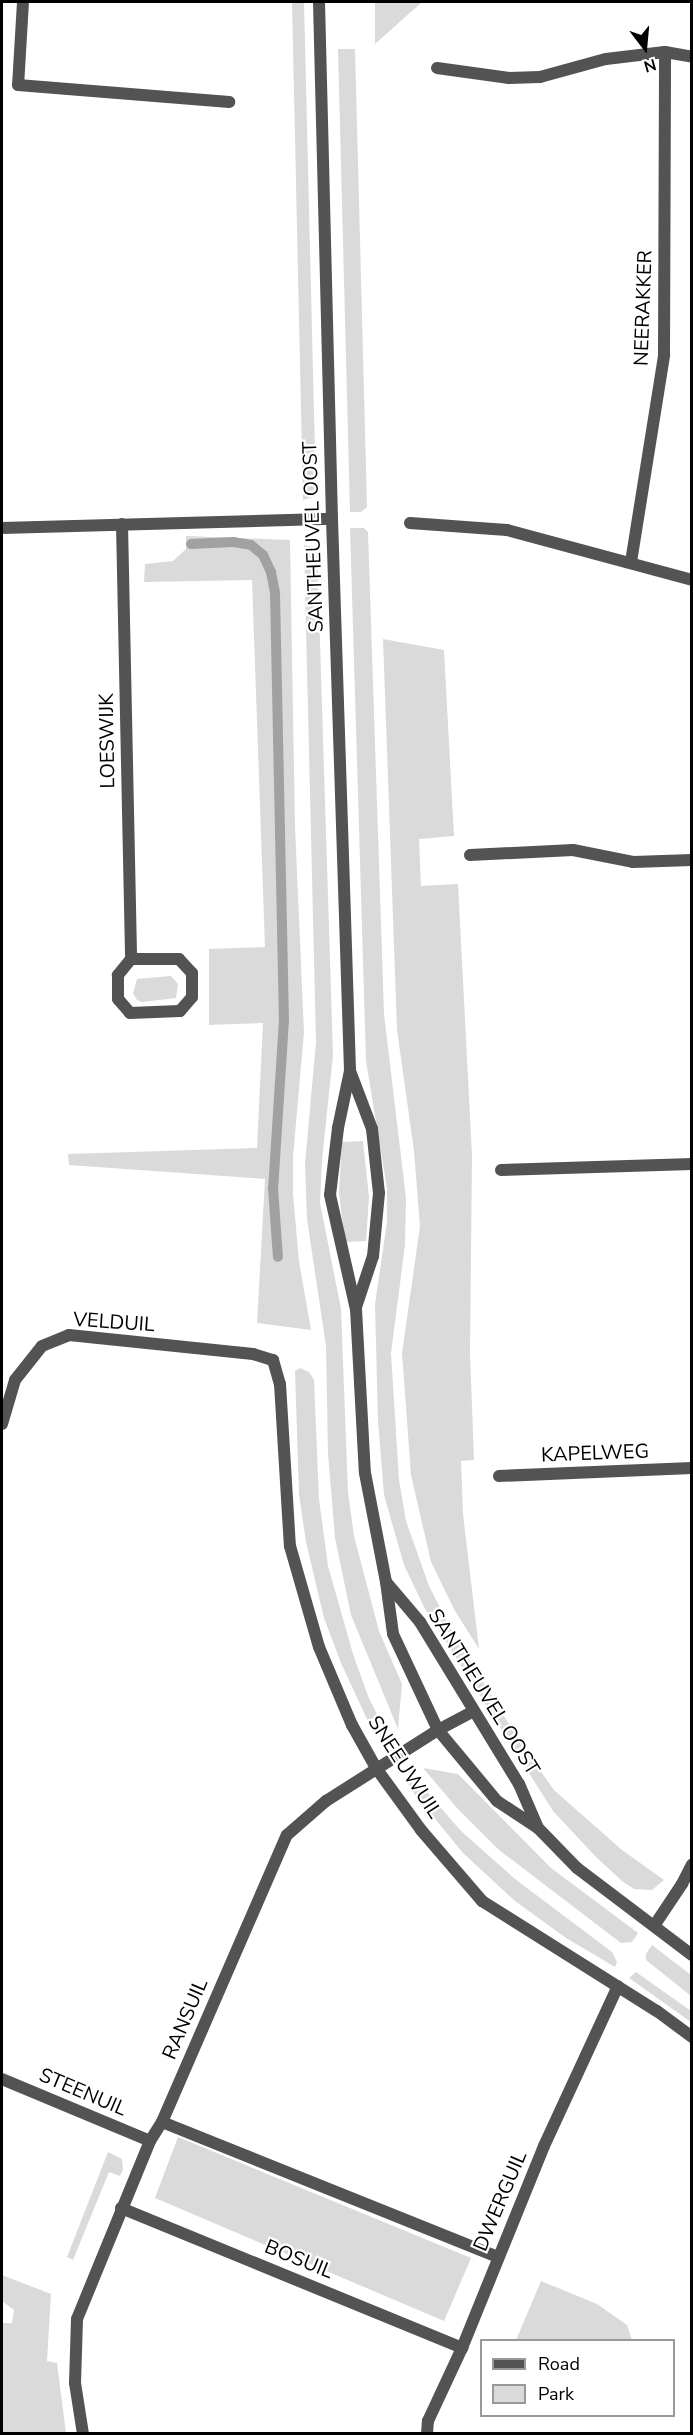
<!DOCTYPE html>
<html>
<head>
<meta charset="utf-8">
<style>
	body { margin:0 }
	#map { position:relative; width:693px; height:2435px; overflow:hidden; background:#fff; font-family:"Nunito Sans",sans-serif }
	div>[style] { position:absolute }
	[style*='--x'] { left:calc(var(--x)*1px); top:calc(var(--y)*1px); width:calc(var(--w)*1px); rotate:calc(var(--a)*1deg) }
	.green>* { inset:0; background:#dadada }
	.stream>* { height:10px; margin:-5px; padding:0 5px; transform-origin:5px; border-radius:5px; background:#a1a1a1 }
	.minor>* { height:12px; margin:-6px; padding:0 6px; transform-origin:6px; border-radius:6px; background:#535353 }
	.tertiary>* { height:12px; margin:-6px; padding:0 6px; transform-origin:6px; border-radius:6px; background:#535353 }
	span { translate:-50% -50%; white-space:nowrap; text-align:center; line-height:1.15; -webkit-text-stroke:4.5px #fff; paint-order:stroke }
	.street-label { font-size:20px; color:#000 }
	.frame { position:absolute; inset:0; border:3px solid #000; pointer-events:none }
	.legend { position:absolute; left:480px; top:2339px; width:195px; height:78px; box-sizing:border-box; background:#fff; border:2px solid #999; margin:0; padding:8px 10px; list-style:none; font-size:18px; color:#000 }
	.legend li { display:flex; align-items:center; gap:12px; height:30px }
	.legend b { width:30px; border:2px solid #999 }
	.north { position:absolute; left:615px; top:18px; width:60px; height:60px; -webkit-text-stroke:4px #fff; paint-order:stroke; rotate:164deg; font-size:16px; font-weight:700; line-height:24px; text-align:center; color:#000 }
	.north::after { content:''; display:block; margin:auto; width:21px; height:27px; background:#000; clip-path:polygon(50% 0,100% 100%,50% 72%,0 100%) }
</style>
</head>
<body>
<div id="map">
	<div class="green">
		<i style="clip-path:polygon(292px 2px,304px 2px,316px 496px,303px 500px)"></i>
		<i style="clip-path:polygon(375px 2px,422px 2px,375px 44px)"></i>
		<i style="clip-path:polygon(338px 49px,355px 49px,367px 507px,361px 512px,350px 512px)"></i>
		<i style="clip-path:polygon(350px 528px,364px 528px,368px 532px,384px 1014px,406px 1198px,405px 1245px,391px 1353px,399px 1480px,406px 1521px,429px 1586px,453px 1633px,520px 1742px,554px 1790px,622px 1850px,664px 1880px,652px 1890px,634px 1889px,622px 1881px,596px 1857px,553px 1811px,424px 1607px,404px 1565px,384px 1495px,378px 1421px,375px 1304px,387px 1222px,387px 1188px,366px 1061px)"></i>
		<i style="clip-path:polygon(186px 536px,290px 540px,295px 827px,304px 1032px,293px 1157px,293px 1194px,299px 1261px,311px 1330px,257px 1323px,265px 1179px,69px 1165px,68px 1154px,257px 1148px,263px 1023px,209px 1025px,209px 949px,265px 947px,252px 580px,144px 582px,145px 564px,173px 561px,186px 549px)"></i>
		<i style="clip-path:polygon(304px 545px,317px 547px,333px 1055px,322px 1160px,320px 1203px,341px 1309px,348px 1492px,354px 1536px,379px 1631px,402px 1684px,398px 1729px,351px 1615px,335px 1538px,328px 1454px,326px 1346px,307px 1219px,305px 1164px,316px 1042px)"></i>
		<i style="clip-path:polygon(383px 639px,444px 650px,454px 836px,419px 839px,421px 886px,458px 884px,472px 1155px,470px 1353px,474px 1460px,461px 1461px,463px 1514px,479px 1649px,455px 1611px,431px 1562px,411px 1475px,402px 1353px,420px 1226px,414px 1151px,397px 1030px)"></i>
		<i style="clip-path:polygon(171px 976px,178px 984px,176px 998px,142px 1002px,137px 1000px,133px 993px,137px 979px)"></i>
		<i style="clip-path:polygon(363px 1141px,369px 1197px,366px 1241px,345px 1242px,339px 1193px,342px 1142px)"></i>
		<i style="clip-path:polygon(300px 1368px,309px 1372px,314px 1380px,319px 1499px,328px 1566px,353px 1654px,368px 1696px,387px 1735px,384px 1736px,373px 1732px,341px 1663px,324px 1618px,306px 1542px,299px 1495px,295px 1371px)"></i>
		<i style="clip-path:polygon(423px 1768px,458px 1774px,551px 1868px,638px 1933px,632px 1942px,621px 1943px,499px 1850px,457px 1808px)"></i>
		<i style="clip-path:polygon(412px 1774px,460px 1830px,515px 1879px,612px 1952px,617px 1962px,615px 1967px,566px 1938px,515px 1901px,463px 1853px,409px 1787px,408px 1780px)"></i>
		<i style="clip-path:polygon(652px 1945px,691px 1975px,691px 1996px,646px 1960px,646px 1954px)"></i>
		<i style="clip-path:polygon(636px 1972px,691px 2011px,691px 2022px,629px 1978px)"></i>
		<i style="clip-path:polygon(178px 2137px,471px 2258px,444px 2321px,155px 2198px)"></i>
		<i style="clip-path:polygon(108px 2152px,122px 2159px,123px 2170px,120px 2176px,109px 2172px,73px 2260px,67px 2257px)"></i>
		<i style="clip-path:polygon(2px 2275px,51px 2294px,47px 2361px,57px 2363px,66px 2433px,2px 2433px,2px 2323px,12px 2323px,14px 2310px,2px 2301px)"></i>
		<i style="clip-path:polygon(541px 2281px,597px 2304px,627px 2325px,632px 2340px,516px 2340px)"></i>
	</div>
	<div class="stream">
		<i style="--x:191;--y:544;--w:42;--a:-2.7"></i>
		<i style="--x:233;--y:542;--w:18;--a:9"></i>
		<i style="--x:251;--y:545;--w:16;--a:40"></i>
		<i style="--x:263;--y:555;--w:19;--a:65"></i>
		<i style="--x:271;--y:572;--w:21;--a:79"></i>
		<i style="--x:275;--y:593;--w:427;--a:88.8"></i>
		<i style="--x:284;--y:1020;--w:168;--a:93.7"></i>
		<i style="--x:273;--y:1188;--w:69;--a:85.9"></i>
	</div>
	<div class="minor">
		<i style="--x:23;--y:2;--w:83;--a:93.4"></i>
		<i style="--x:18;--y:85;--w:212;--a:4.6"></i>
		<i style="--x:437;--y:68;--w:73;--a:7.9"></i>
		<i style="--x:509;--y:78;--w:31;--a:-2"></i>
		<i style="--x:540;--y:77;--w:68;--a:-15.3"></i>
		<i style="--x:606;--y:59;--w:59;--a:-6.8"></i>
		<i style="--x:665;--y:52;--w:27;--a:10"></i>
		<i style="--x:410;--y:523;--w:97;--a:4.1"></i>
		<i style="--x:507;--y:530;--w:192;--a:15.1"></i>
		<i style="--x:122;--y:524;--w:435;--a:88.8"></i>
		<i style="--x:131;--y:959;--w:21;--a:129"></i>
		<i style="--x:118;--y:975;--w:24;--a:90"></i>
		<i style="--x:118;--y:999;--w:18;--a:49"></i>
		<i style="--x:130;--y:1013;--w:50;--a:-2.3"></i>
		<i style="--x:180;--y:1011;--w:18;--a:-49"></i>
		<i style="--x:192;--y:997;--w:24;--a:-90"></i>
		<i style="--x:192;--y:973;--w:19;--a:-133"></i>
		<i style="--x:179;--y:959;--w:48;--a:180"></i>
		<i style="--x:2;--y:528;--w:330;--a:-1.6"></i>
		<i style="--x:631;--y:562;--w:210;--a:-80.9"></i>
		<i style="--x:664;--y:355;--w:303;--a:-89.8"></i>
		<i style="--x:470;--y:855;--w:103;--a:-2.8"></i>
		<i style="--x:573;--y:850;--w:61;--a:11.3"></i>
		<i style="--x:633;--y:862;--w:59;--a:-1.9"></i>
		<i style="--x:501;--y:1170;--w:191;--a:-1.8"></i>
		<i style="--x:2;--y:1424;--w:46;--a:-73.5"></i>
		<i style="--x:15;--y:1380;--w:43;--a:-51.5"></i>
		<i style="--x:42;--y:1346;--w:29;--a:-22"></i>
		<i style="--x:69;--y:1335;--w:185;--a:5.9"></i>
		<i style="--x:253;--y:1354;--w:21;--a:17"></i>
		<i style="--x:273;--y:1360;--w:25;--a:74"></i>
		<i style="--x:280;--y:1384;--w:162;--a:86.5"></i>
		<i style="--x:290;--y:1546;--w:105;--a:74"></i>
		<i style="--x:319;--y:1647;--w:85;--a:67.1"></i>
		<i style="--x:352;--y:1725;--w:49;--a:60.8"></i>
		<i style="--x:376;--y:1768;--w:77;--a:54"></i>
		<i style="--x:421;--y:1830;--w:94;--a:49.3"></i>
		<i style="--x:482;--y:1901;--w:207;--a:32.2"></i>
		<i style="--x:657;--y:2011;--w:44;--a:36.6"></i>
		<i style="--x:499;--y:1476;--w:193;--a:-2.4"></i>
		<i style="--x:654;--y:1926;--w:50;--a:-56.3"></i>
		<i style="--x:682;--y:1884;--w:22;--a:-63"></i>
		<i style="--x:2;--y:2079;--w:160;--a:22.7"></i>
		<i style="--x:162;--y:2122;--w:361;--a:21.9"></i>
		<i style="--x:121;--y:2208;--w:369;--a:22.3"></i>
		<i style="--x:83;--y:2434;--w:52;--a:-98.9"></i>
		<i style="--x:75;--y:2383;--w:64;--a:-88.2"></i>
		<i style="--x:77;--y:2319;--w:192;--a:-67.7"></i>
		<i style="--x:150;--y:2141;--w:22;--a:-58"></i>
		<i style="--x:162;--y:2122;--w:313;--a:-66.5"></i>
		<i style="--x:287;--y:1835;--w:52;--a:-41.1"></i>
		<i style="--x:326;--y:1801;--w:133;--a:-32.4"></i>
		<i style="--x:438;--y:1730;--w:40;--a:-28"></i>
		<i style="--x:427;--y:2434;--w:13;--a:-86"></i>
		<i style="--x:428;--y:2421;--w:81;--a:-65"></i>
		<i style="--x:462;--y:2348;--w:218;--a:-67.9"></i>
		<i style="--x:544;--y:2146;--w:176;--a:-65.2"></i>
	</div>
	<div class="tertiary">
		<i style="--x:319;--y:2;--w:517;--a:88.56"></i>
		<i style="--x:332;--y:519;--w:552;--a:88.13"></i>
		<i style="--x:350;--y:1071;--w:58;--a:101.9"></i>
		<i style="--x:338;--y:1128;--w:67;--a:96.8"></i>
		<i style="--x:330;--y:1195;--w:117;--a:77.2"></i>
		<i style="--x:356;--y:1309;--w:164;--a:86.9"></i>
		<i style="--x:365;--y:1473;--w:111;--a:79.1"></i>
		<i style="--x:386;--y:1582;--w:52;--a:82.3"></i>
		<i style="--x:393;--y:1634;--w:106;--a:64.9"></i>
		<i style="--x:438;--y:1730;--w:92;--a:50.3"></i>
		<i style="--x:497;--y:1801;--w:49;--a:33.4"></i>
		<i style="--x:538;--y:1828;--w:56;--a:45.7"></i>
		<i style="--x:577;--y:1868;--w:144;--a:37.1"></i>
		<i style="--x:350;--y:1071;--w:62;--a:69.2"></i>
		<i style="--x:372;--y:1129;--w:64;--a:83.8"></i>
		<i style="--x:379;--y:1193;--w:63;--a:95.4"></i>
		<i style="--x:373;--y:1256;--w:54;--a:108.4"></i>
		<i style="--x:387;--y:1583;--w:51;--a:49.8"></i>
		<i style="--x:420;--y:1622;--w:190;--a:58.6"></i>
		<i style="--x:519;--y:1784;--w:48;--a:66.6"></i>
	</div>
	<div class="street-label">
		<span style="left:643px;top:308px;rotate:-88deg">NEERAKKER</span>
		<span style="left:313px;top:537px;rotate:-92deg">SANTHEUVEL OOST</span>
		<span style="left:107px;top:741px;rotate:-91deg">LOESWIJK</span>
		<span style="left:114px;top:1322px;rotate:4deg">VELDUIL</span>
		<span style="left:595px;top:1453px;rotate:-2deg">KAPELWEG</span>
		<span style="left:484px;top:1692px;rotate:58deg">SANTHEUVEL OOST</span>
		<span style="left:405px;top:1767px;rotate:57deg">SNEEUWUIL</span>
		<span style="left:185px;top:2019px;rotate:-67deg">RANSUIL</span>
		<span style="left:83px;top:2092px;rotate:23deg">STEENUIL</span>
		<span style="left:500px;top:2201px;rotate:-67deg">DWERGUIL</span>
		<span style="left:299px;top:2259px;rotate:22deg">BOSUIL</span>
	</div>
	<div class="frame"></div>
	<ul class="legend">
	<li><b style="height:8px;background:#535353"></b>Road</li>
	<li><b style="height:16px;background:#dadada"></b>Park</li>
	</ul>
	<div class="north">N</div>
</div>
</body>
</html>
